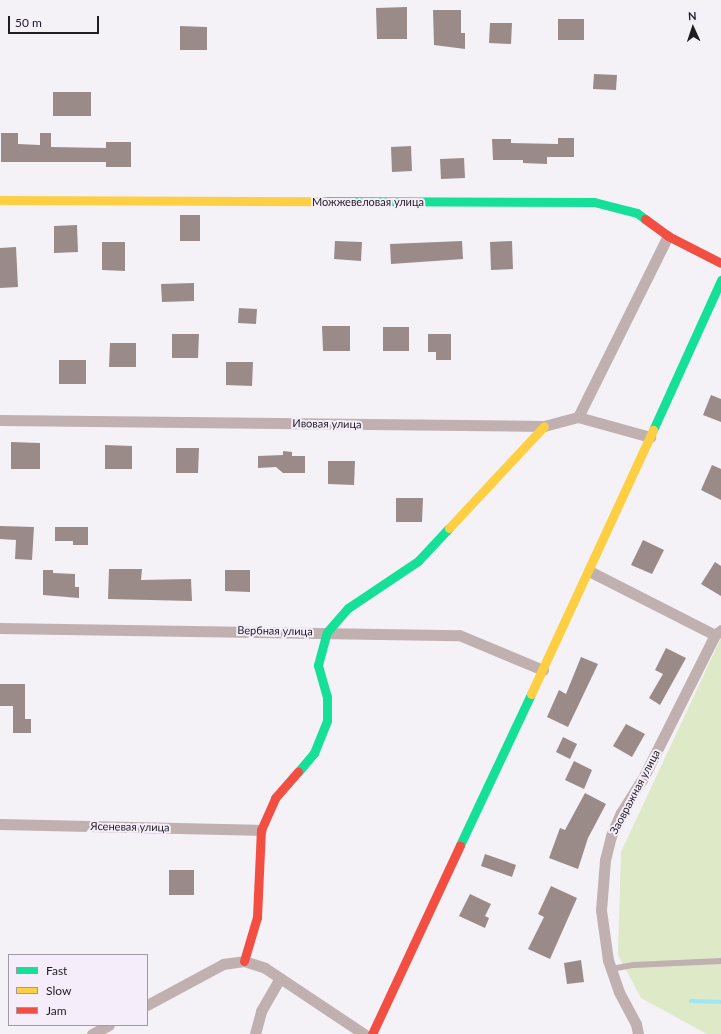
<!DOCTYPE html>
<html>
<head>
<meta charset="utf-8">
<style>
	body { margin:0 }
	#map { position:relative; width:721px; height:1034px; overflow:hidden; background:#f4f1f7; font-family:Lato,sans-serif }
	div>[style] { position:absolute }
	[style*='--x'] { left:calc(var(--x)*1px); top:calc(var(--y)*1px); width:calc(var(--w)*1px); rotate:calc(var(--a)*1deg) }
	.green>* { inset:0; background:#dde9c7 }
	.stream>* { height:3.5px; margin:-1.75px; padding:0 1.75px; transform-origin:1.75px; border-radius:1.75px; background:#9be7f8 }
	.building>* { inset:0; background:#9a8b89 }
	.lane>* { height:5.5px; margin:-2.75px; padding:0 2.75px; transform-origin:2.75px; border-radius:2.75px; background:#c0b0b0 }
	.street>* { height:11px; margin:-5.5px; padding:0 5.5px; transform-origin:5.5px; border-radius:5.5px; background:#c0b0b0 }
	.fast>* { height:9px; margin:-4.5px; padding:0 4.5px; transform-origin:4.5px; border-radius:4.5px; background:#16e098 }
	.slow>* { height:9px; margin:-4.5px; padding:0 4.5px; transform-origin:4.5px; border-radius:4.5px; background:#ffcf43 }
	.jam>* { height:9px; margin:-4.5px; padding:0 4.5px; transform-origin:4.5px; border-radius:4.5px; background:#f24e42 }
	span { translate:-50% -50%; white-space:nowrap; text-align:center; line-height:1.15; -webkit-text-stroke:4px #f5eefa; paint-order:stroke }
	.street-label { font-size:11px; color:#1f1d21 }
	.legend { position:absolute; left:8px; top:954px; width:140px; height:72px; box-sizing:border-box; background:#f5eefa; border:1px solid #9f9aa3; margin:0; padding:5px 7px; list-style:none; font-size:12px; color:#1f1d21 }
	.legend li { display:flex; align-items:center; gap:8px; height:20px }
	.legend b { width:20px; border:1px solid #9f9aa3 }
	.north { position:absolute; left:673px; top:8px; width:40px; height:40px; -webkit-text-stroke:3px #f5eefa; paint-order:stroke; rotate:357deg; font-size:11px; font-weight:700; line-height:16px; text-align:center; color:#1f1d21 }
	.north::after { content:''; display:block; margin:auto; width:14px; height:18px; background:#1f1d21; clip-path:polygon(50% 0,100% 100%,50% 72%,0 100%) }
	.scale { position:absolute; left:8px; top:16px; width:91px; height:18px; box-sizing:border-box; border:2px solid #1f1d21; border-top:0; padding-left:5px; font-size:12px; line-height:14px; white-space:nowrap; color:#1f1d21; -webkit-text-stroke:3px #f5eefa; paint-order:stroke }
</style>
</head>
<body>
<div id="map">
	<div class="green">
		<i style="clip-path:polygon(721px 638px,721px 1034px,707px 1034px,641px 998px,618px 955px,621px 852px)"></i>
	</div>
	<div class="stream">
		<i style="--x:691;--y:1001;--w:30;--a:2"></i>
	</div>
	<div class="building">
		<i style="clip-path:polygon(407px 7px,407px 39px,377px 39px,376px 8px)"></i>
		<i style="clip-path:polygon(433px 10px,461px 10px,461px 33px,465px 33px,465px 49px,434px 45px)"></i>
		<i style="clip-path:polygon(558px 19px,584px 19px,584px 40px,558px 40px)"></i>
		<i style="clip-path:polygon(490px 23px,512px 23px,511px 44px,489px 43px)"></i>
		<i style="clip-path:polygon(180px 26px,207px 27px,207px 50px,180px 50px)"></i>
		<i style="clip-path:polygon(594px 74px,617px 75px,616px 90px,593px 89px)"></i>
		<i style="clip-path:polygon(53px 92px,91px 92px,91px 116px,53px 116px)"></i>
		<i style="clip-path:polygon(1px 133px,18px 133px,18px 144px,40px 145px,40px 133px,51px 133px,51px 147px,106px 148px,106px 142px,131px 142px,131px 167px,106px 167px,106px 162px,1px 162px)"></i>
		<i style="clip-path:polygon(558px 138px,574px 138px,574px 157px,547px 157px,547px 164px,523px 163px,523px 160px,493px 160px,492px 139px,511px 139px,511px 143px,558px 144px)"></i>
		<i style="clip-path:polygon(411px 146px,412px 171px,392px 172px,391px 147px)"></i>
		<i style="clip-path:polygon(464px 158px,465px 178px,441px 179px,440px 159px)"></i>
		<i style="clip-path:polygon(180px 215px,200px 215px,200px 241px,180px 241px)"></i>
		<i style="clip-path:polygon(77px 225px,78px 252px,54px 253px,54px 226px)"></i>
		<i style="clip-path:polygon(335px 241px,362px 242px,361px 261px,334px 259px)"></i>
		<i style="clip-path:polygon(462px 241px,463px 259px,391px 264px,390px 244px)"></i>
		<i style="clip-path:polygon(512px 241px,513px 269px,491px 270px,490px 242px)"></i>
		<i style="clip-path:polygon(102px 242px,125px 242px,125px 271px,102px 270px)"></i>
		<i style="clip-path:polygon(16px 247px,18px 287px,0 288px,0 248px)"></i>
		<i style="clip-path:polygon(194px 283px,194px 301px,162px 302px,161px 284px)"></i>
		<i style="clip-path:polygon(239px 308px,257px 309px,256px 324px,238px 323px)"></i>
		<i style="clip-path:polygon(322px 326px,350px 326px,350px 351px,323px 351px)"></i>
		<i style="clip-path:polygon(383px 327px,409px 327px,409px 351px,383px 351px)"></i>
		<i style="clip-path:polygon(172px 334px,199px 334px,198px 358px,172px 358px)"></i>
		<i style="clip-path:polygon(428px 334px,451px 334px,451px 360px,436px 360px,436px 352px,428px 352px)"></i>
		<i style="clip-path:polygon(110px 343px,136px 343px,136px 367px,109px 367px)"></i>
		<i style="clip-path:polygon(59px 360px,86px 360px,86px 384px,59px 384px)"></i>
		<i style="clip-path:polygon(226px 362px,253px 362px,252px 386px,226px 385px)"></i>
		<i style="clip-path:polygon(711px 395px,721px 399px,721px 422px,703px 415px)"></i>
		<i style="clip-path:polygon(11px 442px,40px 443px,40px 469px,11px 469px)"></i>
		<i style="clip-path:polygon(105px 445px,132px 446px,132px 469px,105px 469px)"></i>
		<i style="clip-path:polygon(176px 448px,199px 448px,198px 473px,176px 473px)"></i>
		<i style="clip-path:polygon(283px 451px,292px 452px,292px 456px,305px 456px,305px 473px,283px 473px,276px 467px,258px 468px,258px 456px,283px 455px)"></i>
		<i style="clip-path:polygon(328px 461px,355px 461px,354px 485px,328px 484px)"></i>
		<i style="clip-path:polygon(712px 465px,721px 469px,721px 500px,701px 490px)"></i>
		<i style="clip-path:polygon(396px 498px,423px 498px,422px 522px,396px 522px)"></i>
		<i style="clip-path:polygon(0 526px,34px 527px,32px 560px,15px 559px,16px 540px,0 539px)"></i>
		<i style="clip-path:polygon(55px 527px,88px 527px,88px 545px,73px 545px,73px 541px,55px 541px)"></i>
		<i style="clip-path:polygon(643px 540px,664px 550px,652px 574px,631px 565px)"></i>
		<i style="clip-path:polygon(715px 562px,721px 566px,721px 596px,701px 584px)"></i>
		<i style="clip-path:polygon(109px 569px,142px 569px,141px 580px,191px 579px,192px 601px,108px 599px)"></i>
		<i style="clip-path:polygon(43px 570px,53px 570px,53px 573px,75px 574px,75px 587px,79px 587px,79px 598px,43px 595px)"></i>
		<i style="clip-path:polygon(225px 570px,250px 570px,250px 592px,225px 591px)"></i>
		<i style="clip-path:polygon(666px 648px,686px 658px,660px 705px,649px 698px,663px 674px,655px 670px)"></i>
		<i style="clip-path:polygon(581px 657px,598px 664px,568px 727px,547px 717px,559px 690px,566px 694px)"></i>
		<i style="clip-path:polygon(0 684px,25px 684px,25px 719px,31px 719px,31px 733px,13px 733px,13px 706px,0 706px)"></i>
		<i style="clip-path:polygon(626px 724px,645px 734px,632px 757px,613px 746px)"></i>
		<i style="clip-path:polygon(563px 737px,577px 744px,570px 759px,556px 752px)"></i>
		<i style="clip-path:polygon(574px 761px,592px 770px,584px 789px,565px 780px)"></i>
		<i style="clip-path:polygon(585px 793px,606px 804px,588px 838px,578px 869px,549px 858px,560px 828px,565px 830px)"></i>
		<i style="clip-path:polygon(485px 854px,516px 865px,512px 877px,481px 866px)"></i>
		<i style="clip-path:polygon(169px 870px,194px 870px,194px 895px,169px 895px)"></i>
		<i style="clip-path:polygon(551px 886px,577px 898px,550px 959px,528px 949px,544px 917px,538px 914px)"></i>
		<i style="clip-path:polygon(470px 894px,491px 904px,485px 916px,489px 918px,485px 928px,459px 916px)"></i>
		<i style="clip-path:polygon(581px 960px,584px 982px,567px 984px,564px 963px)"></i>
	</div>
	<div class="lane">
		<i style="--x:611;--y:969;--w:23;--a:-10"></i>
		<i style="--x:634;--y:965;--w:87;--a:-2.6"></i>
	</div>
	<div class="street">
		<i style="--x:578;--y:417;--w:202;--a:-63.6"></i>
		<i style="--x:0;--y:420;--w:544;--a:0.63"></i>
		<i style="--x:544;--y:426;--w:35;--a:-15"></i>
		<i style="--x:578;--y:417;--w:75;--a:15.5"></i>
		<i style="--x:589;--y:571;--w:141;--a:26.9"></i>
		<i style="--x:0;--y:628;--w:459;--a:0.9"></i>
		<i style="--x:459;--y:635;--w:91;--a:22.6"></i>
		<i style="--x:0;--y:824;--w:261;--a:1.3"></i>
		<i style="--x:147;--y:1005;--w:86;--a:-28.3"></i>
		<i style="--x:223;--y:964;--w:21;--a:-8"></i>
		<i style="--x:244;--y:961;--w:22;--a:18"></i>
		<i style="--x:265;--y:968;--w:119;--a:33.7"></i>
		<i style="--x:92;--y:1034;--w:19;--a:-28"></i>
		<i style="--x:255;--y:1034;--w:24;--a:-75"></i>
		<i style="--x:261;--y:1011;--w:38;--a:-60"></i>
		<i style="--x:638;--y:1034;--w:10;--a:-101"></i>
		<i style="--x:636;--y:1024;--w:36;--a:-118"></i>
		<i style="--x:619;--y:992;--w:34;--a:-109"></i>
		<i style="--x:608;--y:960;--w:50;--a:-98"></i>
		<i style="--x:601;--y:910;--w:50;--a:-85.4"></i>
		<i style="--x:605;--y:860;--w:25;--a:-76"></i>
		<i style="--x:611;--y:836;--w:25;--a:-67"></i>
		<i style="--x:621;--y:813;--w:39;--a:-58"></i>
		<i style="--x:642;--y:780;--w:162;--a:-63.3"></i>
		<i style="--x:715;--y:635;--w:8;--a:-40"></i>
	</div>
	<div class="fast">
		<i style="--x:324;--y:201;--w:270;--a:0.2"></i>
		<i style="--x:594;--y:202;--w:44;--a:14.3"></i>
		<i style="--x:637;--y:213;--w:10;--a:37"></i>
		<i style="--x:653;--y:430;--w:165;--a:-65.6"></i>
		<i style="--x:298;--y:772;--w:25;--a:-50"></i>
		<i style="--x:314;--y:753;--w:35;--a:-68"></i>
		<i style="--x:327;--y:720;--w:23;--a:-90"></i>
		<i style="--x:327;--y:697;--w:33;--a:-106"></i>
		<i style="--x:318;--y:665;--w:34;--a:-75"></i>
		<i style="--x:327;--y:632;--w:32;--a:-49"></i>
		<i style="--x:348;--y:608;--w:84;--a:-33.9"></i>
		<i style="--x:418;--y:561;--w:45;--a:-46.8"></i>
		<i style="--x:460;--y:845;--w:167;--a:-64.8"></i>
	</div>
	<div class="slow">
		<i style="--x:0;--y:200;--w:324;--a:0.2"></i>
		<i style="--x:449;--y:528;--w:139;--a:-47"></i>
		<i style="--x:531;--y:694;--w:291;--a:-65.2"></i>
	</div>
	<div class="jam">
		<i style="--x:645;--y:219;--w:29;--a:36"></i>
		<i style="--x:668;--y:236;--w:59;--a:27"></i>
		<i style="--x:244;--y:961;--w:46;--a:-73.5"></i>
		<i style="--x:257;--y:917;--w:87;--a:-87.4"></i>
		<i style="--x:261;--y:830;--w:35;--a:-66"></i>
		<i style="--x:275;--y:798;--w:35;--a:-49"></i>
		<i style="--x:372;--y:1034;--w:208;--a:-65"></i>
	</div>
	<div class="street-label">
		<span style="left:368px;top:202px">Можжевеловая улица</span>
		<span style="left:327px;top:424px;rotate:1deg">Ивовая улица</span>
		<span style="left:275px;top:631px;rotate:1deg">Вербная улица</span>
		<span style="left:635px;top:792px;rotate:-62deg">Заовражная улица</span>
		<span style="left:130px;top:827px;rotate:1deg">Ясеневая улица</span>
	</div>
	<ul class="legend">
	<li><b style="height:5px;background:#16e098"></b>Fast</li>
	<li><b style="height:5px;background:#ffcf43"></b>Slow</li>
	<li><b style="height:5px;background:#f24e42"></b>Jam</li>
	</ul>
	<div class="north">N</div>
	<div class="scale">50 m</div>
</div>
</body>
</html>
